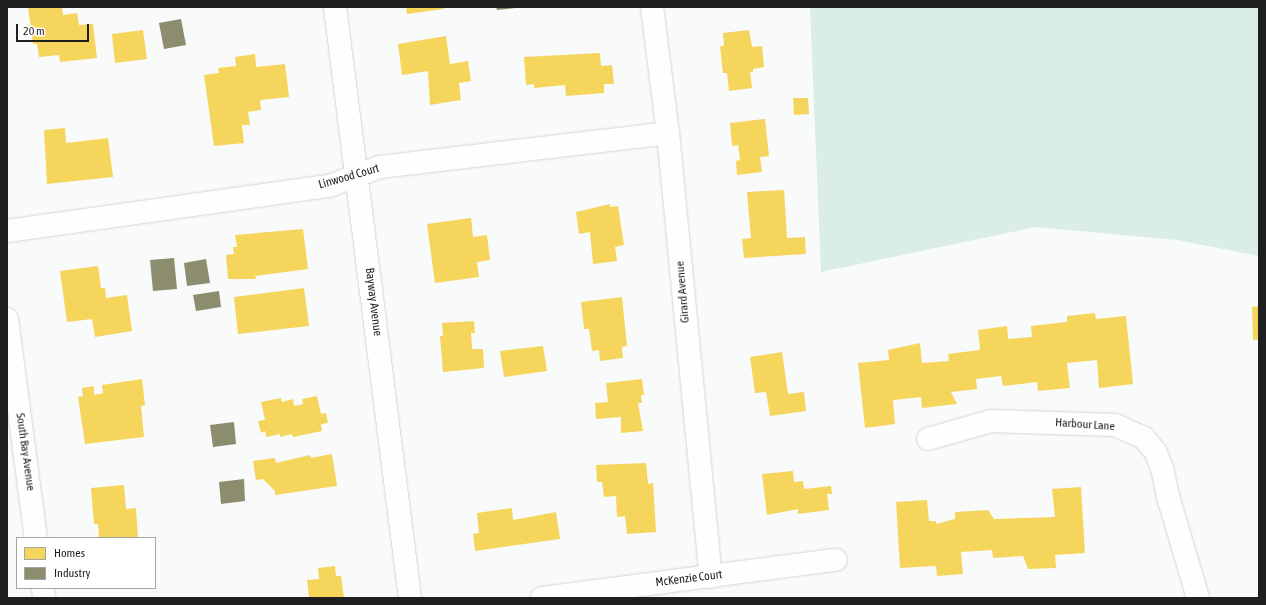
<!DOCTYPE html>
<html>
<head>
<meta charset="utf-8">
<style>
	body { margin:0 }
	#map { position:relative; width:1266px; height:605px; overflow:hidden; background:#f9fafa; font-family:"Asap Condensed",sans-serif }
	div>[style] { position:absolute }
	[style*='--x'] { left:calc(var(--x)*1px); top:calc(var(--y)*1px); width:calc(var(--w)*1px); rotate:calc(var(--a)*1deg) }
	.green>* { inset:0; background:#daeee5 }
	.homes>* { inset:0; background:#f6d55c }
	.industry>* { inset:0; background:#8c8c6e }
	.roads { filter:drop-shadow(0 0 1px #d5d5d6) drop-shadow(0 0 1px #d5d5d6) }
	.minor>* { height:22px; margin:-11px; padding:0 11px; transform-origin:11px; border-radius:11px; background:#fefefe }
	span { translate:-50% -50%; white-space:nowrap; text-align:center; line-height:1.15; -webkit-text-stroke:4px #fff; paint-order:stroke }
	.street-label { font-size:12px; color:#1f1f20 }
	.frame { position:absolute; inset:0; border:8px solid #1f1f20; pointer-events:none }
	.legend { position:absolute; left:16px; top:537px; width:140px; height:52px; box-sizing:border-box; background:#fff; border:1px solid #a5a5a6; margin:0; padding:5px 7px; list-style:none; font-size:12px; color:#1f1f20 }
	.legend li { display:flex; align-items:center; gap:8px; height:20px }
	.legend b { width:20px; border:1px solid #a5a5a6 }
	.scale { position:absolute; left:16px; top:24px; width:73px; height:18px; box-sizing:border-box; border:2px solid #1f1f20; border-top:0; padding-left:5px; font-size:12px; line-height:14px; white-space:nowrap; color:#1f1f20; -webkit-text-stroke:3px #fff; paint-order:stroke }
</style>
</head>
<body>
<div id="map">
	<div class="green">
		<i style="clip-path:polygon(810px 7px,1259px 7px,1259px 256px,1177px 240px,1036px 227px,821px 272px)"></i>
	</div>
	<div class="homes">
		<i style="clip-path:polygon(28px 7px,62px 7px,63px 15px,77px 13px,79px 25px,93px 24px,97px 58px,60px 62px,59px 55px,39px 57px,37px 44px,33px 44px)"></i>
		<i style="clip-path:polygon(406px 7px,443px 7px,444px 9px,407px 14px)"></i>
		<i style="clip-path:polygon(143px 30px,147px 59px,115px 63px,112px 34px)"></i>
		<i style="clip-path:polygon(749px 30px,752px 47px,762px 46px,764px 67px,753px 69px,753px 72px,750px 72px,752px 88px,729px 91px,727px 73px,723px 73px,720px 46px,724px 46px,723px 33px)"></i>
		<i style="clip-path:polygon(446px 36px,450px 64px,468px 61px,471px 81px,459px 83px,461px 100px,430px 105px,428px 71px,402px 75px,398px 44px)"></i>
		<i style="clip-path:polygon(600px 53px,601px 66px,612px 65px,614px 84px,604px 84px,604px 93px,566px 96px,565px 85px,534px 88px,534px 84px,526px 85px,524px 57px)"></i>
		<i style="clip-path:polygon(255px 54px,256px 67px,285px 64px,289px 97px,260px 100px,261px 110px,248px 112px,250px 125px,242px 125px,244px 143px,214px 146px,204px 75px,219px 73px,218px 68px,236px 66px,235px 57px)"></i>
		<i style="clip-path:polygon(793px 98px,808px 98px,809px 114px,794px 115px)"></i>
		<i style="clip-path:polygon(765px 119px,769px 156px,760px 157px,762px 172px,737px 175px,736px 161px,740px 160px,738px 145px,732px 146px,730px 123px)"></i>
		<i style="clip-path:polygon(65px 128px,66px 143px,108px 138px,113px 177px,47px 184px,44px 130px)"></i>
		<i style="clip-path:polygon(784px 190px,787px 238px,805px 237px,806px 254px,744px 258px,742px 239px,751px 238px,747px 192px)"></i>
		<i style="clip-path:polygon(610px 204px,610px 207px,618px 206px,624px 245px,615px 247px,617px 261px,593px 264px,590px 232px,579px 234px,576px 212px)"></i>
		<i style="clip-path:polygon(471px 218px,473px 237px,487px 235px,490px 260px,477px 262px,479px 277px,435px 283px,427px 224px)"></i>
		<i style="clip-path:polygon(303px 229px,308px 269px,255px 276px,256px 279px,228px 279px,226px 255px,234px 254px,233px 247px,237px 247px,235px 235px)"></i>
		<i style="clip-path:polygon(98px 266px,101px 288px,105px 288px,106px 298px,127px 295px,132px 331px,95px 337px,92px 319px,67px 322px,60px 271px)"></i>
		<i style="clip-path:polygon(304px 288px,309px 326px,238px 334px,234px 297px)"></i>
		<i style="clip-path:polygon(622px 297px,627px 346px,622px 347px,623px 358px,600px 361px,599px 350px,592px 351px,589px 329px,584px 329px,581px 302px)"></i>
		<i style="clip-path:polygon(1259px 306px,1259px 340px,1253px 340px,1252px 307px)"></i>
		<i style="clip-path:polygon(1095px 313px,1096px 319px,1126px 316px,1133px 384px,1099px 388px,1097px 360px,1067px 363px,1070px 388px,1038px 391px,1037px 382px,1003px 386px,1001px 376px,976px 379px,977px 389px,951px 392px,957px 404px,922px 408px,921px 397px,893px 400px,895px 424px,865px 428px,858px 363px,889px 360px,888px 350px,920px 343px,922px 363px,949px 361px,948px 354px,980px 350px,978px 330px,1007px 326px,1008px 339px,1032px 337px,1031px 326px,1067px 322px,1067px 316px)"></i>
		<i style="clip-path:polygon(474px 321px,475px 333px,471px 333px,472px 349px,483px 349px,484px 368px,443px 372px,440px 336px,443px 336px,442px 323px)"></i>
		<i style="clip-path:polygon(543px 346px,547px 371px,504px 377px,500px 351px)"></i>
		<i style="clip-path:polygon(782px 352px,788px 394px,804px 392px,806px 411px,770px 416px,766px 392px,755px 393px,750px 357px)"></i>
		<i style="clip-path:polygon(142px 379px,145px 405px,141px 406px,144px 437px,85px 444px,78px 397px,83px 396px,82px 388px,94px 386px,94px 395px,103px 393px,102px 385px)"></i>
		<i style="clip-path:polygon(642px 379px,644px 395px,641px 395px,642px 403px,638px 403px,643px 431px,621px 433px,621px 417px,596px 419px,595px 403px,608px 402px,606px 383px)"></i>
		<i style="clip-path:polygon(317px 396px,321px 414px,326px 413px,328px 423px,321px 424px,322px 431px,293px 437px,292px 434px,280px 437px,280px 434px,266px 437px,265px 431px,261px 433px,258px 421px,265px 420px,261px 402px,281px 398px,282px 402px,293px 399px,294px 406px,303px 404px,302px 399px)"></i>
		<i style="clip-path:polygon(332px 454px,337px 486px,275px 495px,275px 491px,263px 479px,256px 480px,253px 461px,275px 458px,276px 463px,310px 455px,311px 458px)"></i>
		<i style="clip-path:polygon(646px 463px,648px 484px,653px 483px,656px 532px,627px 534px,625px 516px,617px 517px,616px 496px,604px 497px,602px 482px,597px 482px,596px 465px)"></i>
		<i style="clip-path:polygon(793px 471px,794px 482px,803px 481px,804px 489px,831px 486px,832px 494px,827px 494px,829px 510px,798px 514px,798px 509px,767px 515px,762px 474px)"></i>
		<i style="clip-path:polygon(124px 485px,126px 509px,136px 508px,138px 538px,99px 538px,98px 524px,94px 524px,91px 488px)"></i>
		<i style="clip-path:polygon(1081px 487px,1085px 553px,1055px 555px,1056px 568px,1028px 569px,1023px 556px,993px 558px,992px 550px,961px 552px,963px 574px,937px 576px,936px 566px,900px 568px,896px 502px,927px 500px,929px 521px,936px 521px,936px 524px,955px 519px,955px 512px,988px 510px,994px 519px,1055px 517px,1052px 489px)"></i>
		<i style="clip-path:polygon(512px 508px,513px 520px,556px 512px,560px 539px,475px 551px,473px 534px,479px 533px,477px 513px)"></i>
		<i style="clip-path:polygon(335px 566px,336px 576px,341px 576px,344px 598px,309px 597px,307px 580px,319px 579px,318px 568px)"></i>
	</div>
	<div class="industry">
		<i style="clip-path:polygon(496px 7px,516px 7px,516px 8px,497px 10px)"></i>
		<i style="clip-path:polygon(181px 19px,186px 45px,164px 49px,159px 23px)"></i>
		<i style="clip-path:polygon(174px 258px,177px 289px,153px 291px,150px 260px)"></i>
		<i style="clip-path:polygon(206px 259px,210px 283px,187px 286px,184px 263px)"></i>
		<i style="clip-path:polygon(219px 291px,221px 307px,196px 311px,193px 295px)"></i>
		<i style="clip-path:polygon(234px 422px,236px 444px,213px 447px,210px 425px)"></i>
		<i style="clip-path:polygon(244px 479px,245px 501px,221px 504px,219px 482px)"></i>
	</div>
	<div class="roads">
		<div class="minor">
			<i style="--x:335;--y:7;--w:596;--a:82.77"></i>
			<i style="--x:652;--y:7;--w:127;--a:82.8"></i>
			<i style="--x:668;--y:133;--w:446;--a:84.5"></i>
			<i style="--x:7;--y:231;--w:325;--a:-8"></i>
			<i style="--x:329;--y:186;--w:54;--a:-20.4"></i>
			<i style="--x:380;--y:167;--w:290;--a:-6.7"></i>
			<i style="--x:7;--y:319;--w:221;--a:82.5"></i>
			<i style="--x:928;--y:439;--w:66;--a:-15.9"></i>
			<i style="--x:991;--y:421;--w:124;--a:1.8"></i>
			<i style="--x:1115;--y:425;--w:32;--a:24"></i>
			<i style="--x:1144;--y:438;--w:17;--a:50"></i>
			<i style="--x:1155;--y:451;--w:18;--a:68"></i>
			<i style="--x:1162;--y:468;--w:33;--a:78"></i>
			<i style="--x:1169;--y:500;--w:102;--a:73.5"></i>
			<i style="--x:43;--y:588;--w:10;--a:84"></i>
			<i style="--x:542;--y:598;--w:296;--a:-7.4"></i>
		</div>
	</div>
	<div class="street-label">
		<span style="left:349px;top:177px;rotate:-16deg">Linwood Court</span>
		<span style="left:683px;top:292px;rotate:-95deg">Girard Avenue</span>
		<span style="left:373px;top:302px;rotate:83deg">Bayway Avenue</span>
		<span style="left:1085px;top:425px;rotate:4deg">Harbour Lane</span>
		<span style="left:25px;top:452px;rotate:82deg">South Bay Avenue</span>
		<span style="left:689px;top:579px;rotate:-7deg">McKenzie Court</span>
	</div>
	<div class="frame"></div>
	<ul class="legend">
	<li><b style="height:11px;background:#f6d55c"></b>Homes</li>
	<li><b style="height:11px;background:#8c8c6e"></b>Industry</li>
	</ul>
	<div class="scale">20 m</div>
</div>
</body>
</html>
